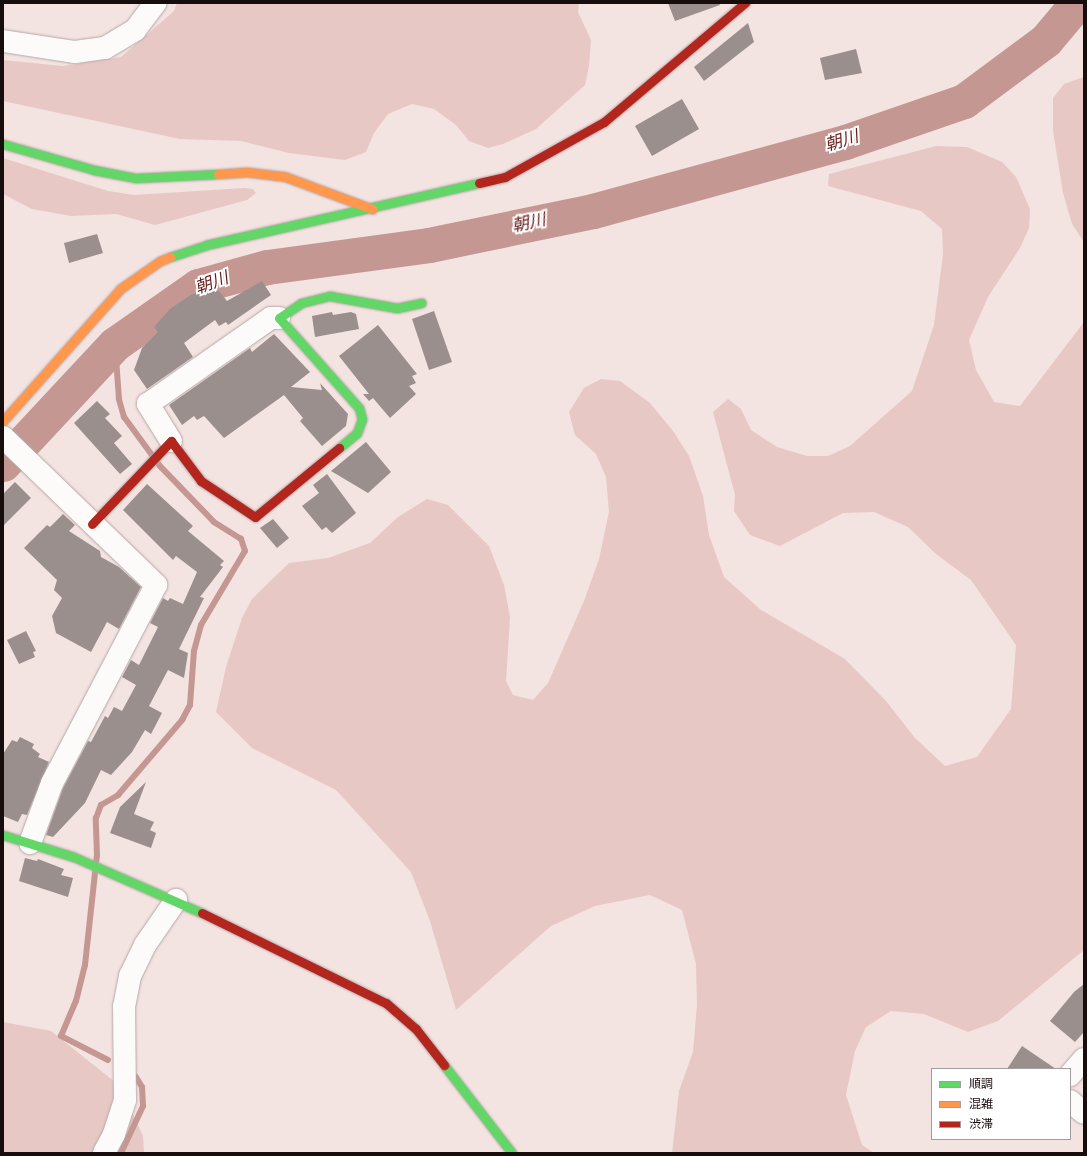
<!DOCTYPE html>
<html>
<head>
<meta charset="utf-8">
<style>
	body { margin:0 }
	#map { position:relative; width:1087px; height:1156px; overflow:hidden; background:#f3e3e1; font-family:Spectral,"Noto Sans JP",serif }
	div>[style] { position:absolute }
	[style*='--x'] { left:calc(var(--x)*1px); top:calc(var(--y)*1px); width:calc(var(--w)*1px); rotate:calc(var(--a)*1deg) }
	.green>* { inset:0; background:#e8c8c4 }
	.stream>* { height:6px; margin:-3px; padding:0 3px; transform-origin:3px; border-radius:3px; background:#c59792 }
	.river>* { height:35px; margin:-17.5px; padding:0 17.5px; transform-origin:17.5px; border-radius:17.5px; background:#c59792 }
	.building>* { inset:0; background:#9a8f8d }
	.roads { filter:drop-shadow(0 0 1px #b4a8a7) drop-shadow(0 0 1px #b4a8a7) }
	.street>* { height:22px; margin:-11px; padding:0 11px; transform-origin:11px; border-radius:11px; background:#fdfbfa }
	.fast>* { height:9px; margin:-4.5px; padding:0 4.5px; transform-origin:4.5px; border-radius:4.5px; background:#63d668 }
	.slow>* { height:9px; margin:-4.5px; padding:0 4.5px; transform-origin:4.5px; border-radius:4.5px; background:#ff974d }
	.jam>* { height:9px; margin:-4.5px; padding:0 4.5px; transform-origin:4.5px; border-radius:4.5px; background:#b3261e }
	span { translate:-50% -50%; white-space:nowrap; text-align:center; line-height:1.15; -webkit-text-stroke:4px #fff; paint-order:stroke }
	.water-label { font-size:17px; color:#661e1a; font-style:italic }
	.frame { position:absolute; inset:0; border:4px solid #170d0c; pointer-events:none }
	.legend { position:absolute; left:931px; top:1068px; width:140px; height:72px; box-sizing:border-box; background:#fff; border:1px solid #a29e9e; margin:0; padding:5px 7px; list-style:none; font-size:12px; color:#170d0c }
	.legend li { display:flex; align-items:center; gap:8px; height:20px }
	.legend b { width:20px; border:1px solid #a29e9e }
</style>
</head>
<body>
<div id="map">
	<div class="green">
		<i style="clip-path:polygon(177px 3px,579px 3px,578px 12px,591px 40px,589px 66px,585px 85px,536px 129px,503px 144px,488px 148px,469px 141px,456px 125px,434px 109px,412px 104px,388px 114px,374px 133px,366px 152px,345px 160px,289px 153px,241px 141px,180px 139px,3px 101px,3px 60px,63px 66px,121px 57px,174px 11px)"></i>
		<i style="clip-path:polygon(1084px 77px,1084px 242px,1072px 224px,1063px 193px,1053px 131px,1053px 98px,1064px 84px)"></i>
		<i style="clip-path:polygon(936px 146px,967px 147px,1002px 162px,1016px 177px,1030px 209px,1029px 228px,1020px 248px,988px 297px,969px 340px,976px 370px,994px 402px,1020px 406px,1084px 322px,1084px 950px,998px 1021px,968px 1032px,924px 1014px,891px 1011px,866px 1027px,855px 1051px,846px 1095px,862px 1145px,874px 1153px,672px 1153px,679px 1091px,693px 1052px,697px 1005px,696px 964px,682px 910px,650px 895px,595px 906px,551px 926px,456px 1010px,430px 921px,411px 872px,336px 790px,252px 748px,216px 712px,226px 667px,242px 618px,252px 599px,289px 563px,328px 558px,370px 543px,398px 517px,427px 499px,448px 505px,489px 546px,504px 585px,510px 617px,506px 681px,513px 695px,533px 700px,548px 683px,584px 601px,599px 559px,609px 512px,606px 477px,596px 454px,575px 435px,569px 412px,584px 388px,601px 379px,620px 381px,650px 403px,673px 431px,689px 456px,703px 496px,709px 535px,724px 577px,761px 610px,845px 659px,886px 701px,915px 738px,945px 766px,977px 757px,1011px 709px,1016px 645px,971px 580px,936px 554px,908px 527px,874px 512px,843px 513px,780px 546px,750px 535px,734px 511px,735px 495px,713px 412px,728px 399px,741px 409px,751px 430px,777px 447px,807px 456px,828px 456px,850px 446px,912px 391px,934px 325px,943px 254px,942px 229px,921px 211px,828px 186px,829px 174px)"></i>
		<i style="clip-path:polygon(3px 158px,108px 191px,134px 195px,244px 188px,253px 189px,256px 193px,247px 200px,155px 225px,116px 214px,71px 216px,32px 209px,3px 194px)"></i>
		<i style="clip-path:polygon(3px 1022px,51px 1031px,120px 1086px,143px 1136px,144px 1153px,3px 1153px)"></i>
	</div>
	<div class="stream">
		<i style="--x:108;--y:1060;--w:53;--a:-152.9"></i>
		<i style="--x:61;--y:1036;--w:38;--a:-67"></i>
		<i style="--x:76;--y:1001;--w:37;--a:-76"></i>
		<i style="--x:85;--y:965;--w:111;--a:-83.8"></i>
		<i style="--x:97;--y:855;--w:37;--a:-92"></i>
		<i style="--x:96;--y:818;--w:14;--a:-69"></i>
		<i style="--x:101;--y:805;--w:20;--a:-30"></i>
		<i style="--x:118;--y:795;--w:99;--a:-49.5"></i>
		<i style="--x:182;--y:720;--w:17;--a:-62"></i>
		<i style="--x:190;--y:705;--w:54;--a:-85.8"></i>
		<i style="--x:194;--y:651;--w:27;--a:-75"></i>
		<i style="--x:201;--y:625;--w:86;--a:-59.3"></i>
		<i style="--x:245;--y:551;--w:13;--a:-108"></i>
		<i style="--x:241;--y:539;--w:32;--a:-148"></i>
		<i style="--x:214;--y:522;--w:78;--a:-134"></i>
		<i style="--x:160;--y:466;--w:61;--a:-126.3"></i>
		<i style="--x:124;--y:417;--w:19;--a:-106"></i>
		<i style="--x:119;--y:399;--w:55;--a:-94.2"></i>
		<i style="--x:121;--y:1153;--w:52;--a:-64.9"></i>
		<i style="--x:143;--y:1106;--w:19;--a:-93"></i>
		<i style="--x:142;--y:1087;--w:12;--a:-121"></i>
	</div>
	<div class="river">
		<i style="--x:3;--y:464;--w:164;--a:-47"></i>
		<i style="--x:115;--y:344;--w:101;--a:-34.9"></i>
		<i style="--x:198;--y:286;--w:72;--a:-15.4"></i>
		<i style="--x:267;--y:267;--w:163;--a:-7.7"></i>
		<i style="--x:429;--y:245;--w:167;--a:-11.7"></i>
		<i style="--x:593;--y:211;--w:261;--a:-15.3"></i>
		<i style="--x:845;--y:142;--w:126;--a:-19"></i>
		<i style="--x:964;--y:101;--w:102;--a:-36.6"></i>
		<i style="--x:1046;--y:40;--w:48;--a:-50"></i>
	</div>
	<div class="building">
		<i style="clip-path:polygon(668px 3px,719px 3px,720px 5px,675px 21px)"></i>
		<i style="clip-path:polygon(748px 23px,754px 42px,704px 81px,694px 67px)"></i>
		<i style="clip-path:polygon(856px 49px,862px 73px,825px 80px,820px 58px)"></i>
		<i style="clip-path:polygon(682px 99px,699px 129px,652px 156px,635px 126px)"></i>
		<i style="clip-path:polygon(97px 234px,103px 253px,69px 263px,64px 243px)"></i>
		<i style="clip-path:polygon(262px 281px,271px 295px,228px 325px,226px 322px,219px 326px,215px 320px,184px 343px,193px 357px,147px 389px,134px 370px,142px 348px,158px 332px,154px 327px,170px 309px,192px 294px,219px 291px,227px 301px)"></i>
		<i style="clip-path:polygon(434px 311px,452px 362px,429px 370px,412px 319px)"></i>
		<i style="clip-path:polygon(332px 312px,333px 315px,351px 312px,356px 314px,359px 329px,315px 337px,312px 316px)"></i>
		<i style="clip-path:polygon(378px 325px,417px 374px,412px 376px,416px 383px,409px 386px,416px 394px,390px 418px,373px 398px,369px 401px,363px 394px,369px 394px,339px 356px)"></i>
		<i style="clip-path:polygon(274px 334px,310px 372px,291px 387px,322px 390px,320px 383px,348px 414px,346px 426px,322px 446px,300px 421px,303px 418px,284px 395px,224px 438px,204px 416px,197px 420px,194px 416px,182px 425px,169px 405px,250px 348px,252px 352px)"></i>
		<i style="clip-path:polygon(97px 401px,110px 414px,105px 418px,122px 436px,114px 443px,132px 464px,120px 474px,74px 423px)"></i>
		<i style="clip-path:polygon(366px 442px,391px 472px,368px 493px,331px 471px)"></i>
		<i style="clip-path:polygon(327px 474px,356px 513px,332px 533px,326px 527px,322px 530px,302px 506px,319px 493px,313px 485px)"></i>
		<i style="clip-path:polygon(15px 482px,31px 498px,3px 526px,3px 494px)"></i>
		<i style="clip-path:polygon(147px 484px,193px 526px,188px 531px,224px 561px,220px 565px,223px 567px,200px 597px,204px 598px,179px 649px,188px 653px,184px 678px,168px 670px,149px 706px,162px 713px,151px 734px,145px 730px,132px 752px,111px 775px,101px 770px,85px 803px,53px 837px,46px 835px,63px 788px,88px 741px,91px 742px,105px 716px,108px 718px,114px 707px,122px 711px,136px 685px,122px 677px,131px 660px,139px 665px,158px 627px,150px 623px,163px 598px,168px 601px,170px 598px,183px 604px,197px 572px,176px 556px,173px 560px,123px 510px)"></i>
		<i style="clip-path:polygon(63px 514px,75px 525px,69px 531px,100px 551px,101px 557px,119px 567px,141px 587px,119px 629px,107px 622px,91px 652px,56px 633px,52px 616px,62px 598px,54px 590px,57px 580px,24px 548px,47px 525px,50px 527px)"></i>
		<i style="clip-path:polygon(273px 519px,289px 538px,277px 548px,260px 528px)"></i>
		<i style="clip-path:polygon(26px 631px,36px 651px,33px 652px,35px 657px,19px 664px,7px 640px)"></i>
		<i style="clip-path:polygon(20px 737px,34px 744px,32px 748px,40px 754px,38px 757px,49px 762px,27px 815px,22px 814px,18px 822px,3px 816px,3px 754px,12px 740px,17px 742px)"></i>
		<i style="clip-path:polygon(146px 782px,134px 814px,154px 822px,150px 830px,156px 833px,151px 848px,110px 833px,120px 807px)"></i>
		<i style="clip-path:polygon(25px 858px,37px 861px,38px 859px,64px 869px,61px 875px,73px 878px,68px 897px,19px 881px)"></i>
		<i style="clip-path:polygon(1084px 984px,1084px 1032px,1075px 1042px,1050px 1021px,1074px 992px)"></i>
		<i style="clip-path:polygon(1022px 1046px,1056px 1069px,1007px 1069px)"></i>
	</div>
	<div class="roads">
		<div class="street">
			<i style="--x:3;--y:41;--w:73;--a:8.7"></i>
			<i style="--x:75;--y:52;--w:30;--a:-8"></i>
			<i style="--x:105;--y:48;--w:35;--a:-31"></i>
			<i style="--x:135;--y:30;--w:34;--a:-53"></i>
			<i style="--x:3;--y:437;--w:213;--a:44"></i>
			<i style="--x:156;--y:585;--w:224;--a:117.7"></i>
			<i style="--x:52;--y:783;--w:64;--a:110.1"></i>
			<i style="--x:171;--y:441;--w:44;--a:-121.9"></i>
			<i style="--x:148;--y:404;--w:150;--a:-35"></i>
			<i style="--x:271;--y:318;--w:8;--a:0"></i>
			<i style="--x:1070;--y:1075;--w:21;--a:-49"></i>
			<i style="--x:1070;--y:1101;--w:18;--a:41"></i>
			<i style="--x:104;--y:1153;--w:21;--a:-62"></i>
			<i style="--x:114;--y:1134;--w:36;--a:-72"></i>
			<i style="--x:125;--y:1100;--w:93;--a:-90.6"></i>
			<i style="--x:124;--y:1007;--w:32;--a:-79"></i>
			<i style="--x:130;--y:976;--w:34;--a:-64"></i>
			<i style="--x:145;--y:945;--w:55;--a:-55.4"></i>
		</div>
		<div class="fast">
			<i style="--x:3;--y:144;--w:95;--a:15.9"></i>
			<i style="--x:94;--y:170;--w:43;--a:10.8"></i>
			<i style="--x:136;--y:178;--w:82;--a:-2.8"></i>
			<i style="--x:170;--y:257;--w:38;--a:-18"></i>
			<i style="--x:206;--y:245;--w:280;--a:-12.8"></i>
			<i style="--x:339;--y:448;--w:23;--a:-40"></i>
			<i style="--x:357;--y:433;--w:15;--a:-70"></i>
			<i style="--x:362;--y:419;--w:11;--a:-105"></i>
			<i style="--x:359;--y:408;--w:120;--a:-131.6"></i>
			<i style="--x:279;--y:318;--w:27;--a:-34"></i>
			<i style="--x:301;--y:303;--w:30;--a:-14"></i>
			<i style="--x:330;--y:296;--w:68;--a:10.2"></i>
			<i style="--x:397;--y:308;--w:25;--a:-12"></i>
			<i style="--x:3;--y:835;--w:74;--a:17.2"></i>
			<i style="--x:74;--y:857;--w:140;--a:23.6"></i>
			<i style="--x:444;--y:1065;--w:111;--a:52.3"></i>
		</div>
		<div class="slow">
			<i style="--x:218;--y:174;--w:29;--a:-4"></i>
			<i style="--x:247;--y:172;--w:39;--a:7"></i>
			<i style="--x:286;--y:177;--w:92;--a:20.4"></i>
			<i style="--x:3;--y:421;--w:176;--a:-48.4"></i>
			<i style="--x:120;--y:289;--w:49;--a:-35"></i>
			<i style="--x:160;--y:261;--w:11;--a:-22"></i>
		</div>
		<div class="jam">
			<i style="--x:479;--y:183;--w:27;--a:-13"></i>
			<i style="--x:505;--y:177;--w:113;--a:-29.1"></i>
			<i style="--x:604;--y:122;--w:185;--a:-40.2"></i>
			<i style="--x:92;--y:524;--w:115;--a:-46.4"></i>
			<i style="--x:171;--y:441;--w:50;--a:53.1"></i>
			<i style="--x:201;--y:481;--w:65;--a:33.7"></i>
			<i style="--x:255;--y:517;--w:109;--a:-39.4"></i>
			<i style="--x:202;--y:913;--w:205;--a:26.1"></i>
			<i style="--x:386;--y:1003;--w:40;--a:41"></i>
			<i style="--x:416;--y:1029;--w:46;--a:52.1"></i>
		</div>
	</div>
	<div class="water-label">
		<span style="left:842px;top:142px;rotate:-17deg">朝川</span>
		<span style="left:529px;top:224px;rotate:-12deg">朝川</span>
		<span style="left:212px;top:284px;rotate:-20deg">朝川</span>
	</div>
	<div class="frame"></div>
	<ul class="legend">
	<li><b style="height:5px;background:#63d668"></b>順調</li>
	<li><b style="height:5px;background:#ff974d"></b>混雑</li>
	<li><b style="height:5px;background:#b3261e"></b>渋滞</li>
	</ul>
</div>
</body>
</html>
